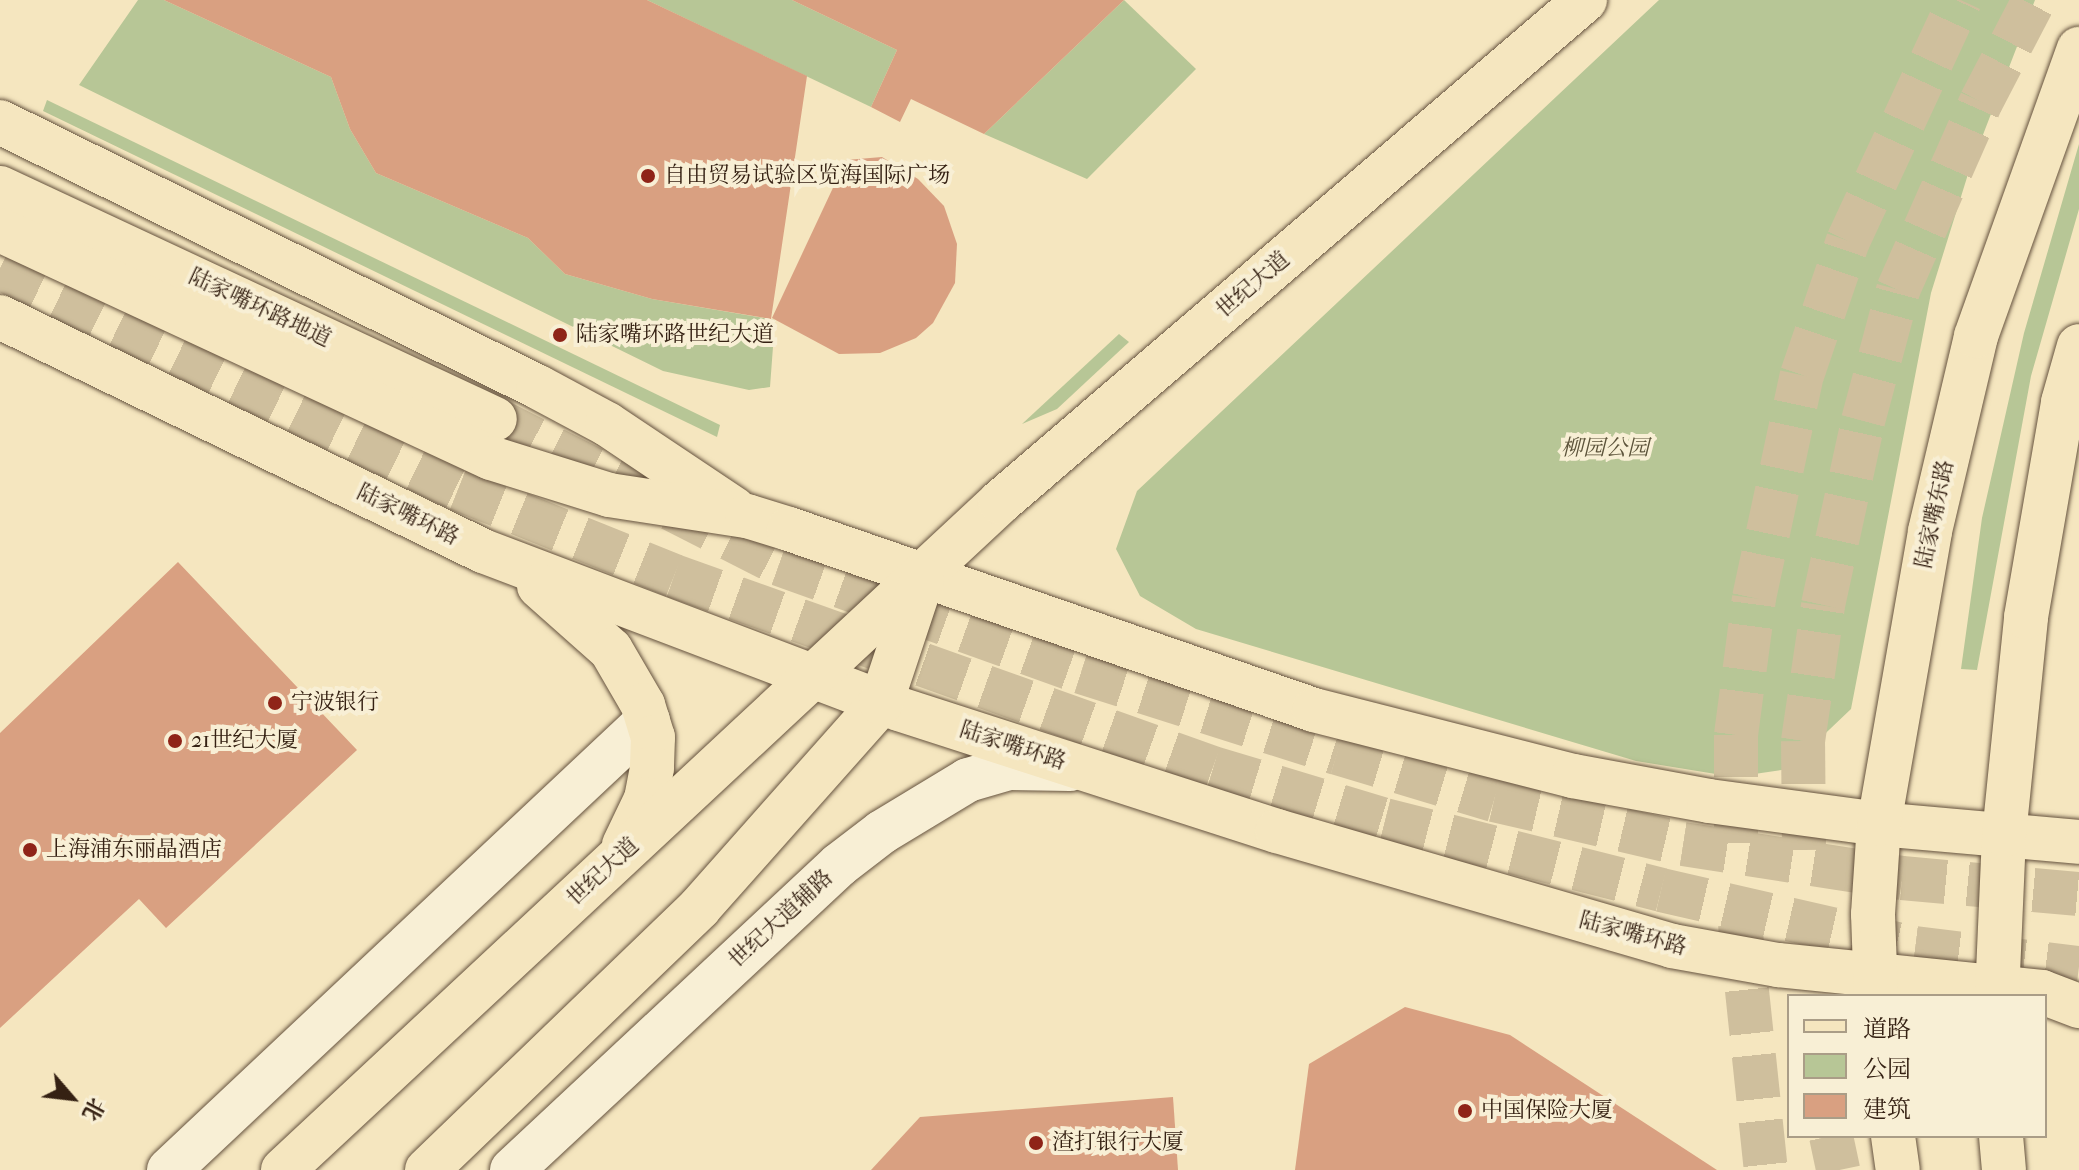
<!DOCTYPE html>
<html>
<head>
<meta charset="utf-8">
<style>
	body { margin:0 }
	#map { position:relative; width:2079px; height:1170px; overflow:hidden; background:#f5e6bf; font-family:"IM FELL French Canon","Noto Serif SC",serif }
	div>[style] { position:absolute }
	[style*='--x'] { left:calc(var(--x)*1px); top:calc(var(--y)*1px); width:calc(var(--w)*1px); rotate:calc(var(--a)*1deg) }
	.green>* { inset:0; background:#b7c696 }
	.building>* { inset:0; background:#d9a081 }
	.major-tunnel>* { height:44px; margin-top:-22px; transform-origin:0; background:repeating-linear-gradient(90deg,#cfbf9d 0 44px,transparent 0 66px) }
	.roads { filter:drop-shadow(0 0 2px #65523e) drop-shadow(0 0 2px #65523e) }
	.minor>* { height:44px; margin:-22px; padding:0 22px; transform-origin:22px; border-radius:22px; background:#f8efd5 }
	.major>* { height:44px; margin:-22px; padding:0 22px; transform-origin:22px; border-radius:22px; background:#f5e6bf }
	.dots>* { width:22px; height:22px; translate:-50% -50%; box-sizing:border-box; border:4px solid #f8efd5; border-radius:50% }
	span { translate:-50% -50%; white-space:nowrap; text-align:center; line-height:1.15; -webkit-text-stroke:8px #f8efd5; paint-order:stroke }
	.poi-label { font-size:22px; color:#352113 }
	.left { translate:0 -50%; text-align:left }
	.street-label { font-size:22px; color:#352113 }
	.park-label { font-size:22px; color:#5c533a; font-style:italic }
	.legend { position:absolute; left:1787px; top:994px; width:260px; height:144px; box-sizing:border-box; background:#f8efd5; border:2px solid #aa9d87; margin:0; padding:10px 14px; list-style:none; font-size:24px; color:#352113 }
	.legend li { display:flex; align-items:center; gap:16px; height:40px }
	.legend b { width:40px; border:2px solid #aa9d87 }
	.north { position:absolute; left:32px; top:1058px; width:80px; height:80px; -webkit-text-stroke:6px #f8efd5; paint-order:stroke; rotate:118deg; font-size:22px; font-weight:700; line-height:32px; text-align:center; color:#352113 }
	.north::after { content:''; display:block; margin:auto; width:28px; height:36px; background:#352113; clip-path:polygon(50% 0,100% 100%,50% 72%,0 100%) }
</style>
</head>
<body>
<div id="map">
	<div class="green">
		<i style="clip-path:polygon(138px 0,164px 0,331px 77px,350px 129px,376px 173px,528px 238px,565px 274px,652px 299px,775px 320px,770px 387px,749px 390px,663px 371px,79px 85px)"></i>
		<i style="clip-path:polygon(647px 0,792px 0,897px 50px,871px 107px)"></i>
		<i style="clip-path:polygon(1124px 0,1196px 69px,1087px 179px,984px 134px)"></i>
		<i style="clip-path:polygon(1659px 0,2035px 0,1969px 171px,1931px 293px,1851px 709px,1788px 769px,1734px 777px,1636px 761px,1196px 629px,1140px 596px,1116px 549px,1137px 491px)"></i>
		<i style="clip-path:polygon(47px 100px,720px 425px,717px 437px,43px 111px)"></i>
		<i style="clip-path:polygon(2079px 144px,2079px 209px,2031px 376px,1977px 670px,1961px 669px,1982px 518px,2024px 333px)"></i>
		<i style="clip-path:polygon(1119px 334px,1129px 342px,1057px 409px,1022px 424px)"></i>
	</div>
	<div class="building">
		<i style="clip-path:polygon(164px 0,647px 0,807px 76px,771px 319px,652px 299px,565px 274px,528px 238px,376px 173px,350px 129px,331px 77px)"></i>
		<i style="clip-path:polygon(792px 0,1124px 0,984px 134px,911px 99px,900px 122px,871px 107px,897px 50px)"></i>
		<i style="clip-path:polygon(882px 157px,918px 179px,944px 206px,957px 244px,955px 283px,933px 323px,916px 338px,880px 353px,839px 354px,772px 318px,846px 160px)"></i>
		<i style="clip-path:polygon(178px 562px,357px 750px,166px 928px,139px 899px,0 1028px,0 733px)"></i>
		<i style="clip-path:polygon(1405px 1007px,1510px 1035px,1717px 1170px,1295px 1170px,1309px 1064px)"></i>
		<i style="clip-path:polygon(1173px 1097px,1178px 1170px,871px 1170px,920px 1117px)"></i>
	</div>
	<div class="major-tunnel">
		<i style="--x:0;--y:268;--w:509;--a:25.76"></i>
		<i style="--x:458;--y:489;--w:233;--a:21.9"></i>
		<i style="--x:674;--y:576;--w:572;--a:19.61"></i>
		<i style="--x:1213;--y:768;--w:180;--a:16.8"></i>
		<i style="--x:1385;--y:820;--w:285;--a:14.2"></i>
		<i style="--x:1661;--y:890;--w:261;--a:12.9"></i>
		<i style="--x:1915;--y:948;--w:165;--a:7"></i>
		<i style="--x:495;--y:419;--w:319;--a:27"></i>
		<i style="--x:779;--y:564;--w:321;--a:19.7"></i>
		<i style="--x:1081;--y:672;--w:269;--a:17.6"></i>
		<i style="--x:1337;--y:753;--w:164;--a:16.7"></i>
		<i style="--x:1494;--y:800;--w:194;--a:13.1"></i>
		<i style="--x:1683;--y:844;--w:222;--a:8.8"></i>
		<i style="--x:1902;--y:878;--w:178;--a:5.2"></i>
		<i style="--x:1736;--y:843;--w:108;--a:-90"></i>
		<i style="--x:1736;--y:735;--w:138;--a:-82.5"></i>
		<i style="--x:1754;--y:598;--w:228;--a:-77.9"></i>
		<i style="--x:1802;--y:375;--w:142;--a:-71.1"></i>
		<i style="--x:1848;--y:241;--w:266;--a:-65.1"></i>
		<i style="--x:1804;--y:850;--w:109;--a:-90.5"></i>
		<i style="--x:1803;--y:741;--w:137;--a:-81.6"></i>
		<i style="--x:1823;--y:605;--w:188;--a:-77.7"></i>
		<i style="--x:1863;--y:421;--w:136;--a:-75"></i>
		<i style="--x:1898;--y:290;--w:206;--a:-66.2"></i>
		<i style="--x:1981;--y:102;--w:115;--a:-62.5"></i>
		<i style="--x:1740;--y:924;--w:247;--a:84"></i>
		<i style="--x:1831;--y:1136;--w:35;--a:78"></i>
	</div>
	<div class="roads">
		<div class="minor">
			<i style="--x:169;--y:1170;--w:657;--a:-43.21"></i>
			<i style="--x:512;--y:1170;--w:447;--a:-43"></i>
			<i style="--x:839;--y:865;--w:54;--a:-37.5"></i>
			<i style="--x:882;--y:832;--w:100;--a:-31.2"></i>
			<i style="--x:968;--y:780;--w:43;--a:-16.3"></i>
			<i style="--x:1009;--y:768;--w:61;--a:0.9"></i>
		</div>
		<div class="major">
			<i style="--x:0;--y:122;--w:600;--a:26.22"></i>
			<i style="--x:538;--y:387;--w:78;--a:28.2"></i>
			<i style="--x:607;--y:424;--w:153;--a:33.8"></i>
			<i style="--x:0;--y:188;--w:546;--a:25.02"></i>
			<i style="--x:0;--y:230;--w:541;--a:24.91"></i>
			<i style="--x:491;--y:458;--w:124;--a:17.4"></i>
			<i style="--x:609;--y:495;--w:140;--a:8.7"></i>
			<i style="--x:747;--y:516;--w:44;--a:17.2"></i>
			<i style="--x:789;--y:529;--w:555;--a:19.02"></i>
			<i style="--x:1314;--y:710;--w:267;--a:14.3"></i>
			<i style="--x:1573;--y:776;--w:138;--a:10.4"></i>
			<i style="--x:1709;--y:801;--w:172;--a:7.7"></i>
			<i style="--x:1879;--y:824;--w:201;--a:5.1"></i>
			<i style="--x:0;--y:317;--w:537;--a:25.85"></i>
			<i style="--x:483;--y:551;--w:445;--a:20.8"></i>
			<i style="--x:899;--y:709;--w:397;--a:17.9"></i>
			<i style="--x:1277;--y:831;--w:411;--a:16.2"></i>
			<i style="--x:1672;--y:946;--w:108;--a:10.2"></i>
			<i style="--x:1778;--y:965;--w:265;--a:5.8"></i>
			<i style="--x:2042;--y:992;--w:40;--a:21"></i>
			<i style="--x:539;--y:586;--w:96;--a:41.6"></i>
			<i style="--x:611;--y:650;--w:64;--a:59.8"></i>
			<i style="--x:643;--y:705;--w:34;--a:73"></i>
			<i style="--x:653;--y:737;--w:31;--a:92"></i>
			<i style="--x:652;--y:768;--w:32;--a:101"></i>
			<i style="--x:646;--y:799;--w:51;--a:115.6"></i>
			<i style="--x:1876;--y:996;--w:82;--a:-92.1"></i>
			<i style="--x:1873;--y:914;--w:90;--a:-86.2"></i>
			<i style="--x:1879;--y:824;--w:297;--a:-80.1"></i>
			<i style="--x:1930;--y:531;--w:200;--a:-76.7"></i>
			<i style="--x:1976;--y:336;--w:305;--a:-70.3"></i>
			<i style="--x:1997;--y:996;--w:161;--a:-87.5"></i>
			<i style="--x:2004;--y:835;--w:219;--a:-84.2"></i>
			<i style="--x:2026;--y:617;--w:218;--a:-80.2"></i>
			<i style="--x:2063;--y:402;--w:58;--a:-74.1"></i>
			<i style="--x:1893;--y:1136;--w:34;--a:82"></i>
			<i style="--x:2001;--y:1136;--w:34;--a:85"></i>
			<i style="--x:283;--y:1170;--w:980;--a:-42.97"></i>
			<i style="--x:1000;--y:502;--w:771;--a:-40.63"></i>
			<i style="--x:427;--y:1170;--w:378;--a:-43.9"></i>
			<i style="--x:699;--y:908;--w:274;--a:-48.4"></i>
			<i style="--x:881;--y:703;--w:130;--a:-71.6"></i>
		</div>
	</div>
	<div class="dots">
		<i style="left:648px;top:176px;background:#8f2418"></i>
		<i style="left:560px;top:335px;background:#8f2418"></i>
		<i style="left:275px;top:703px;background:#8f2418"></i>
		<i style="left:175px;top:741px;background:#8f2418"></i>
		<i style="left:30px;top:850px;background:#8f2418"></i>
		<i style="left:1465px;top:1111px;background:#8f2418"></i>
		<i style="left:1036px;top:1143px;background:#8f2418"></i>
	</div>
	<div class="poi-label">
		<span class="left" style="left:664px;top:176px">自由贸易试验区览海国际广场</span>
		<span class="left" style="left:576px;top:335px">陆家嘴环路世纪大道</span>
		<span class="left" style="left:291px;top:703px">宁波银行</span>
		<span class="left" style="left:191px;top:741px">21世纪大厦</span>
		<span class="left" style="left:46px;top:850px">上海浦东丽晶酒店</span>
		<span class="left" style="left:1481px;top:1111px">中国保险大厦</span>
		<span class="left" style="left:1052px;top:1143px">渣打银行大厦</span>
	</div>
	<div class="street-label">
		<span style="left:1253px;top:285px;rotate:-41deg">世纪大道</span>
		<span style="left:260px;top:308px;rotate:25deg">陆家嘴环路地道</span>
		<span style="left:1935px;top:514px;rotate:-78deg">陆家嘴东路</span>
		<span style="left:408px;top:515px;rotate:26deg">陆家嘴环路</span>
		<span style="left:1013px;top:746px;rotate:18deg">陆家嘴环路</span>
		<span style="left:603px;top:872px;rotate:-43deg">世纪大道</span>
		<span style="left:781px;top:919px;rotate:-43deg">世纪大道辅路</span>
		<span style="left:1633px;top:934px;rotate:15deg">陆家嘴环路</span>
	</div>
	<div class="park-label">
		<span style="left:1605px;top:449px">柳园公园</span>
	</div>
	<ul class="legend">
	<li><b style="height:10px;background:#f5e6bf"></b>道路</li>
	<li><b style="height:22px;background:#b7c696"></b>公园</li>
	<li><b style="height:22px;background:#d9a081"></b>建筑</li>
	</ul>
	<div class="north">北</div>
</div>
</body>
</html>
